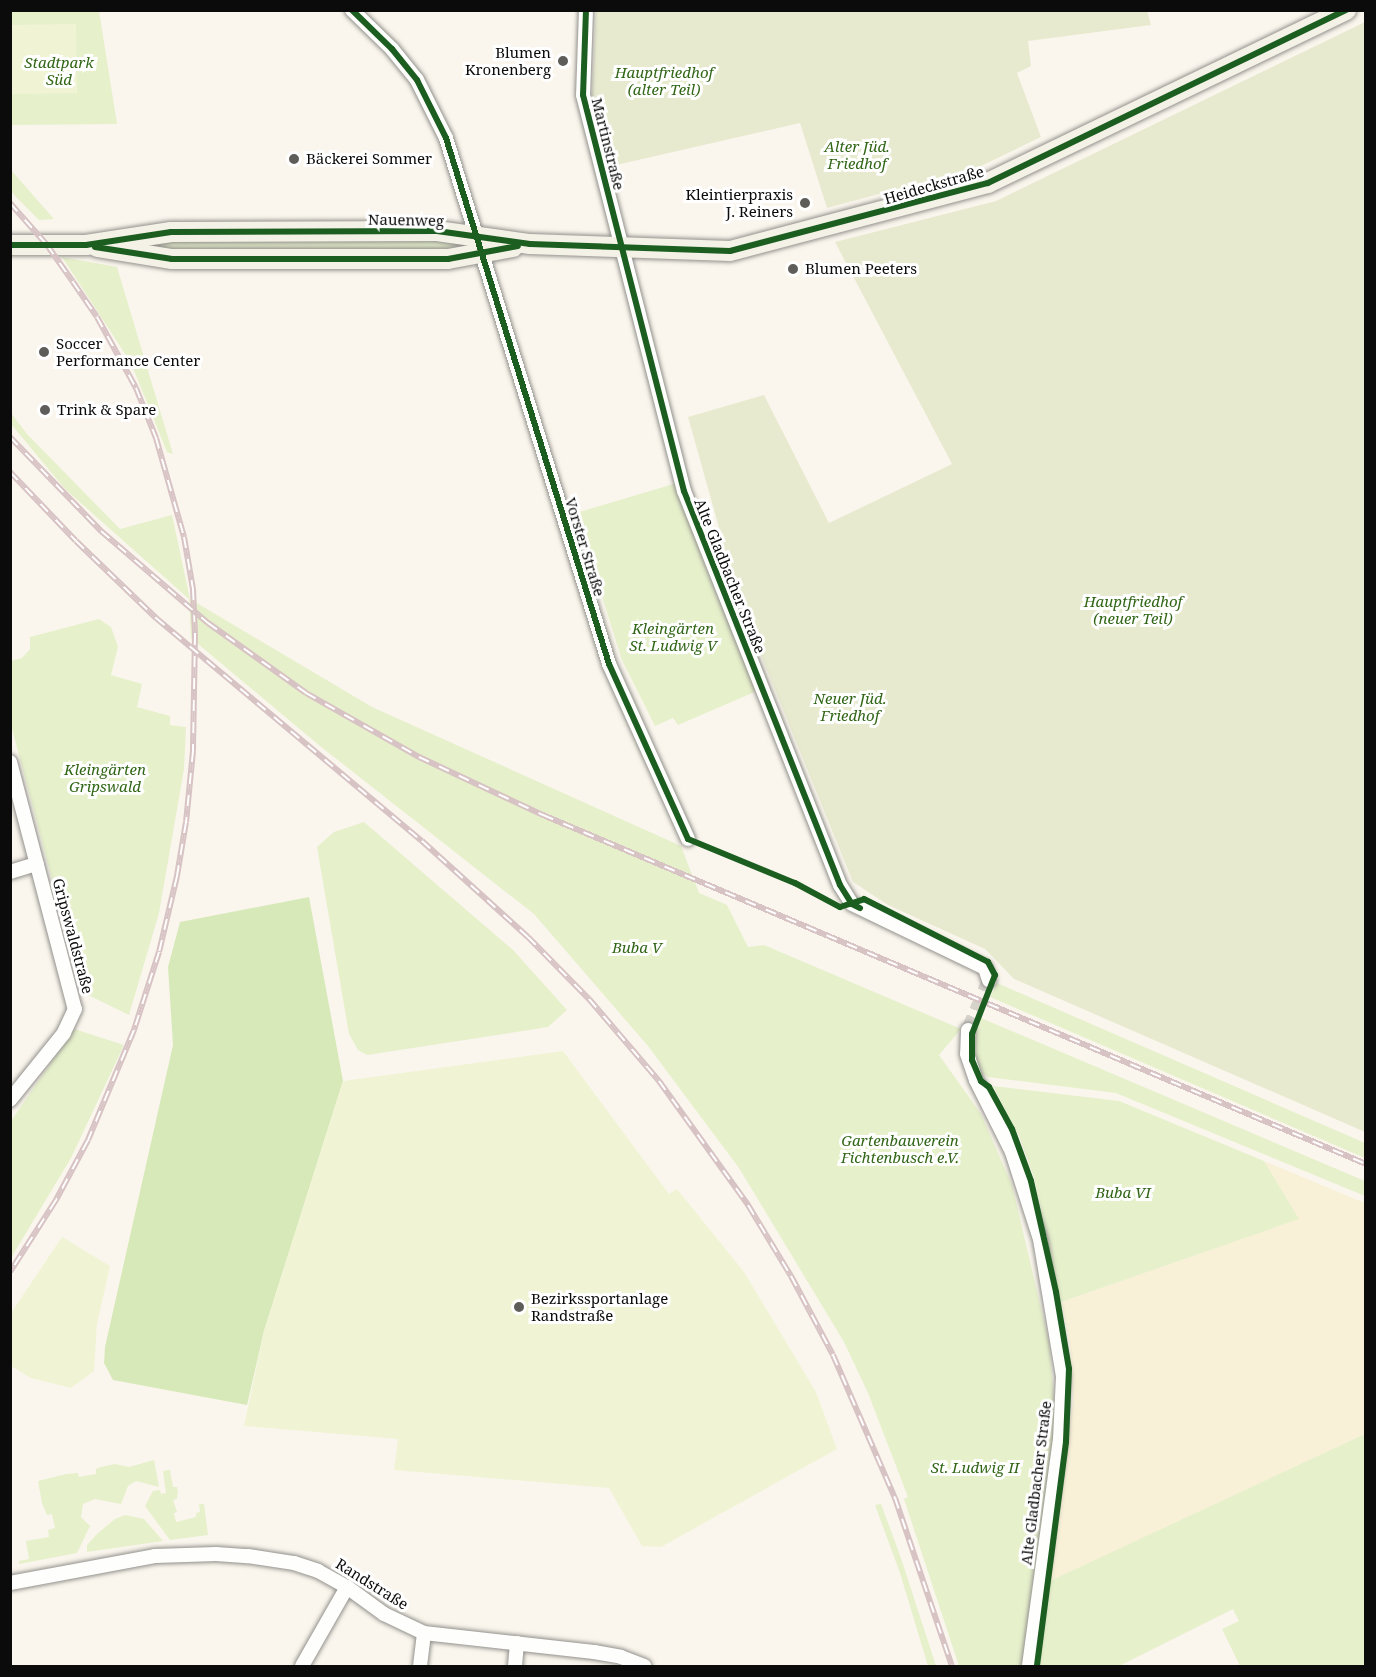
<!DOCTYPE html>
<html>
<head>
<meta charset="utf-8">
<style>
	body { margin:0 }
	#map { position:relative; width:1376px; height:1677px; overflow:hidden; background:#faf6ed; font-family:"Noto Serif",serif }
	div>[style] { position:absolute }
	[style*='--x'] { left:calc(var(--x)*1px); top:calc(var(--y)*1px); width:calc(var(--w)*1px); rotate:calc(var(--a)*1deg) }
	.farmland>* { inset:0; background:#f8f1d8 }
	.green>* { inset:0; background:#e6f0cb }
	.forest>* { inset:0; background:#d7e9b8 }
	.cemetery>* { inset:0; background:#e8ead0 }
	.pitch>* { inset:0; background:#f0f4d5 }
	.street-tunnel>* { height:14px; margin-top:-7px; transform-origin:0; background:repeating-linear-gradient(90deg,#d6d3cb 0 14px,transparent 0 21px) }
	.roads { filter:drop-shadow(0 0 2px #93918d) drop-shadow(0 0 2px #93918d) }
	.street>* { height:14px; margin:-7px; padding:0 7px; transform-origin:7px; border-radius:7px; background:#fefefc }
	.secondary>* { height:20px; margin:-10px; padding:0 10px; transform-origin:10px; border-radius:10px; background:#f4f1e7 }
	.rail>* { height:6px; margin-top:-3px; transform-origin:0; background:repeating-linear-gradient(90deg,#fff 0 11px,#d7c2c4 0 22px); box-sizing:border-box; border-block:2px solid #d7c2c4 }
	.cycleway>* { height:6px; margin:-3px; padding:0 3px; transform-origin:3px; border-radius:3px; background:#1b5e20 }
	.dots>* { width:16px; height:16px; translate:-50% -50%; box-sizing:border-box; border:3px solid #fff; border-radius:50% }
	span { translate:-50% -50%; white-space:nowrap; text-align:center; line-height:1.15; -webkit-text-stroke:6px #fff; paint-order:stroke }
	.poi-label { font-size:15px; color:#0b0b0b }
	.right { translate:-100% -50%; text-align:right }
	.left { translate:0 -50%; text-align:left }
	.park-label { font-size:15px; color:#316617; font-style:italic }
	.street-label { font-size:15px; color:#0b0b0b }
	.frame { position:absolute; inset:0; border:12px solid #0b0b0b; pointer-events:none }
</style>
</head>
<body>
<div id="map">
	<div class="farmland">
		<i style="clip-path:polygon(1264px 1161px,1365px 1203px,1365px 1434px,1050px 1582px,1073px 1400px,1070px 1345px,1061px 1302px,1298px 1219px)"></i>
	</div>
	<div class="green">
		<i style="clip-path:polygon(10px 11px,99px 11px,117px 124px,11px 125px)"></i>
		<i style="clip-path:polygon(11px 170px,54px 219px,39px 220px,15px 196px,11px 191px)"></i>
		<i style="clip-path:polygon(438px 237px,467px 244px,467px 247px,464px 250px,171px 254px,145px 245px,149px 240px)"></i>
		<i style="clip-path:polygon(62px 257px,117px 267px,173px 454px,167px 452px,131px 363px)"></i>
		<i style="clip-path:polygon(11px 413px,27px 434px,120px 529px,172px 515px,190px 599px,372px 707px,681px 846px,699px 893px,727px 905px,748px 947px,764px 945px,961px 1029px,939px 1055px,981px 1114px,1012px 1185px,1049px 1342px,1054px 1399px,1058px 1400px,1022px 1666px,959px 1666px,904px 1499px,908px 1497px,868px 1393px,844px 1342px,739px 1168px,648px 1046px,534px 914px,320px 746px,191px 638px,189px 599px,65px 489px,11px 424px)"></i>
		<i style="clip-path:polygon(677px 483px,706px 569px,757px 691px,678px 725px,673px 718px,655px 726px,622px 660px,576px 513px)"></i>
		<i style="clip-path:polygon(99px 619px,111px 627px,118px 647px,111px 675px,142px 684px,137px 707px,170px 716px,170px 725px,186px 727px,184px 769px,159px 913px,129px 1015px,82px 992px,11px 725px,11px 661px,22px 658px,30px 649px,30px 637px)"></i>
		<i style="clip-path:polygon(364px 822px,513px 950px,567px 1010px,548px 1027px,367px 1055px,358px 1050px,349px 1034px,317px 847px,334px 832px)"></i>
		<i style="clip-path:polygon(997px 983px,1365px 1143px,1365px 1158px,990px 997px)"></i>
		<i style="clip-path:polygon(981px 1018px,1365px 1181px,1365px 1196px,1116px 1093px,988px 1077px,979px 1071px,975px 1060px,976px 1032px)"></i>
		<i style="clip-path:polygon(74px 1029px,124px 1045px,71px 1158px,11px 1258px,11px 1121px)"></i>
		<i style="clip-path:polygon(993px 1086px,1119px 1101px,1264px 1161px,1299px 1219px,1061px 1302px,1034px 1177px,1019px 1136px)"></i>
		<i style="clip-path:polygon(1365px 1434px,1365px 1666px,1240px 1666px,1222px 1629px,1239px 1621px,1233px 1609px,1119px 1666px,1039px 1666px,1050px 1581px)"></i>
		<i style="clip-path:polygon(154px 1460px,159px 1487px,136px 1481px,128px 1486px,121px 1504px,95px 1499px,83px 1504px,81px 1517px,90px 1526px,77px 1553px,19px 1564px,19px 1561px,29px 1559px,26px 1541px,49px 1537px,48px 1530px,55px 1528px,52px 1514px,47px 1515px,42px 1503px,38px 1481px,66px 1474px,78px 1473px,79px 1477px,96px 1474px,96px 1469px,101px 1467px,115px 1464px,129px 1467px)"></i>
		<i style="clip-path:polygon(170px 1470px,173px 1487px,177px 1487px,178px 1491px,177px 1499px,173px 1500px,177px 1512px,174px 1513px,176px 1522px,196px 1517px,196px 1513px,200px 1512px,199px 1504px,204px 1504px,208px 1535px,170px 1540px,145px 1506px,153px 1491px,160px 1490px,161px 1494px,166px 1493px,163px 1471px)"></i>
		<i style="clip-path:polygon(881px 1504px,901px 1558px,936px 1666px,928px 1666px,900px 1573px,875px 1505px)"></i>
		<i style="clip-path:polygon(125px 1515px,144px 1519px,163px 1541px,87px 1552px,87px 1545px,97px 1534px,115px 1519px)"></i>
	</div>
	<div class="forest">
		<i style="clip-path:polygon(309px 897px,343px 1081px,264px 1331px,247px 1405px,113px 1380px,104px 1363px,105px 1347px,173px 1045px,168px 967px,180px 922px)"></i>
	</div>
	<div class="cemetery">
		<i style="clip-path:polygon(1147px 10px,1151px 25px,1028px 41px,1031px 66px,1017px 73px,1041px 137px,979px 167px,827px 208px,800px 123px,616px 165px,592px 96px,596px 11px)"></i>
		<i style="clip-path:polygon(1365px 22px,1365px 1132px,1014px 979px,985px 949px,888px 905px,853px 882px,741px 606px,688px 417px,764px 395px,829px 523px,952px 464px,835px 242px,996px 201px)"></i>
	</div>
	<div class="pitch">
		<i style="clip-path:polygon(76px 24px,77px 93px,11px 94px,11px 25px)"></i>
		<i style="clip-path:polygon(563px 1051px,669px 1194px,677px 1189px,744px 1272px,816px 1392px,837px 1449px,661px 1547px,642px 1546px,609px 1488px,394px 1470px,398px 1439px,244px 1426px,264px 1331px,343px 1081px)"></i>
		<i style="clip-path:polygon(62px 1237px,110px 1266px,97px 1324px,94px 1371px,71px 1388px,31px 1378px,11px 1366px,11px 1313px)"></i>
	</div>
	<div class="street-tunnel">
		<i style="--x:968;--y:1030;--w:54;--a:-67.2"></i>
	</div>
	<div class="roads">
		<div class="street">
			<i style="--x:352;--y:10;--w:56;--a:44.3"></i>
			<i style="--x:392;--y:49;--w:40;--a:51"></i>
			<i style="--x:417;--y:80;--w:65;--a:63.4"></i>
			<i style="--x:446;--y:138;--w:551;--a:72.78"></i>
			<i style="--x:609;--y:664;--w:192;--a:65.7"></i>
			<i style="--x:586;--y:10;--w:85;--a:92"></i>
			<i style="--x:583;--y:95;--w:409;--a:75.7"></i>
			<i style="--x:684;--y:491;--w:424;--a:68.4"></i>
			<i style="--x:840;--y:885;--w:22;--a:58"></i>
			<i style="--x:852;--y:904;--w:148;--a:25.7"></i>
			<i style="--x:985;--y:968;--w:13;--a:72"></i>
			<i style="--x:10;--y:762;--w:255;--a:75.3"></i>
			<i style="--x:75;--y:1009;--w:26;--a:115"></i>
			<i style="--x:64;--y:1033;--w:86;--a:128.9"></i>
			<i style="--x:10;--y:872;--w:28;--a:-17"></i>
			<i style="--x:968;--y:1030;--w:24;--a:92"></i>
			<i style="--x:967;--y:1054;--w:28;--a:71"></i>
			<i style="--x:976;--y:1080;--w:80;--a:63.4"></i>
			<i style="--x:1012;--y:1152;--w:91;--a:72.2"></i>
			<i style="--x:1040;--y:1239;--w:139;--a:80.5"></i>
			<i style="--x:1063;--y:1376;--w:63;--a:92.7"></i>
			<i style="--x:1060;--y:1439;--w:229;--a:97.8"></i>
			<i style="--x:10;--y:1583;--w:147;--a:-10.5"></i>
			<i style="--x:155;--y:1556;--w:61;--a:-1.9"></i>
			<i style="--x:216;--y:1554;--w:32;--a:4"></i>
			<i style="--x:248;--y:1556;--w:47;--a:8.7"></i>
			<i style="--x:294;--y:1563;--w:25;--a:18"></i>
			<i style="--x:318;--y:1571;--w:33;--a:29"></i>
			<i style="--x:347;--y:1587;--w:46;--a:36.1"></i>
			<i style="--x:384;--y:1614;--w:44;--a:25.4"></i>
			<i style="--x:424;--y:1633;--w:171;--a:6.4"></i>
			<i style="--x:594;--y:1652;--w:27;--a:10"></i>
			<i style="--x:621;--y:1657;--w:25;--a:21"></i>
			<i style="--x:302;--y:1666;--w:91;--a:-60.3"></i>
			<i style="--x:420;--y:1666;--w:33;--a:-83"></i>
			<i style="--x:515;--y:1666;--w:23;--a:-85"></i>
		</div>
		<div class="secondary">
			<i style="--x:10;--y:245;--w:76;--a:0"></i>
			<i style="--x:86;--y:245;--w:86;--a:-8.7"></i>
			<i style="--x:171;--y:232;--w:266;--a:-0.2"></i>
			<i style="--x:437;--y:231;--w:94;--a:8"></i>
			<i style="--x:530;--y:244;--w:200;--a:2"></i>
			<i style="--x:730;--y:251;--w:267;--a:-14.8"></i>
			<i style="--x:988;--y:183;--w:398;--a:-25.8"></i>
			<i style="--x:97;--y:247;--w:76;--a:9.1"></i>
			<i style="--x:172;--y:259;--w:276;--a:0"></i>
			<i style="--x:448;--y:259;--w:66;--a:-10.5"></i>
		</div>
	</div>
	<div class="rail">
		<i style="--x:10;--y:203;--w:56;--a:48.6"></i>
		<i style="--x:47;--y:245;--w:45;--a:54.9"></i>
		<i style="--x:73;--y:282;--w:42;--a:55.6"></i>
		<i style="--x:97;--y:317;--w:81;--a:61.2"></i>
		<i style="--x:136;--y:388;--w:54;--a:68.2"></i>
		<i style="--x:156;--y:438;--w:103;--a:74.2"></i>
		<i style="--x:184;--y:537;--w:53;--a:80.2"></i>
		<i style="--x:193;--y:589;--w:45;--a:87.5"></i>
		<i style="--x:195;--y:634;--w:117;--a:91"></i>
		<i style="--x:193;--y:751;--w:71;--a:95.6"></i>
		<i style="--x:186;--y:822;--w:55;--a:99.5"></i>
		<i style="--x:177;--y:876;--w:78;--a:103.3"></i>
		<i style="--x:159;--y:952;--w:82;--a:107.8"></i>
		<i style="--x:134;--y:1030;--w:119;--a:112.7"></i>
		<i style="--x:88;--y:1140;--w:68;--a:118.1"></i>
		<i style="--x:56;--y:1200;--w:85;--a:122.6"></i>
		<i style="--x:10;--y:437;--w:131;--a:45.9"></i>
		<i style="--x:101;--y:531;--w:141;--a:40.7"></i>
		<i style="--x:208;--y:623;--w:120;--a:35.5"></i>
		<i style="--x:306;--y:693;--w:130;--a:29.5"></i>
		<i style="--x:419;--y:757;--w:137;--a:25.1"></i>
		<i style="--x:543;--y:815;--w:894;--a:22.98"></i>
		<i style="--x:10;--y:472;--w:95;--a:46.3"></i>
		<i style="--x:76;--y:541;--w:111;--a:43.9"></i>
		<i style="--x:156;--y:618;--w:347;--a:40"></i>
		<i style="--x:422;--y:841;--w:143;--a:42.2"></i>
		<i style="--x:528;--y:937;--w:87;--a:45.5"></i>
		<i style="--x:589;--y:999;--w:108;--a:49.5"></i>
		<i style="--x:659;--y:1081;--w:153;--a:54.3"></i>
		<i style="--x:748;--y:1205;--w:83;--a:58.8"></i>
		<i style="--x:791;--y:1276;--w:89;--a:62"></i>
		<i style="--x:833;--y:1355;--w:156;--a:66.6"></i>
		<i style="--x:895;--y:1498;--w:177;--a:71.3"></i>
	</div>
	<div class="cycleway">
		<i style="--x:352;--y:10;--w:56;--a:44.3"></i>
		<i style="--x:392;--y:49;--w:40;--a:51"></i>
		<i style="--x:417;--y:80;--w:65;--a:63.4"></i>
		<i style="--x:446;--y:138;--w:551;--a:72.78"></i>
		<i style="--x:609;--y:664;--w:192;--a:65.7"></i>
		<i style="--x:688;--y:839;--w:116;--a:22.4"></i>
		<i style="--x:795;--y:883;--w:51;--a:28.1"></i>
		<i style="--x:840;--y:907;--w:25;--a:-18"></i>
		<i style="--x:864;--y:899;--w:139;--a:26.9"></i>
		<i style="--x:988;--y:962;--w:15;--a:62"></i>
		<i style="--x:995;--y:975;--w:63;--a:111.3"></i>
		<i style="--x:972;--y:1034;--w:26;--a:90"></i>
		<i style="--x:972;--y:1060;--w:23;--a:67"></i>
		<i style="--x:981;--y:1081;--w:10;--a:37"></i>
		<i style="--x:989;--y:1087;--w:48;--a:61.3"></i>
		<i style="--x:1012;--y:1129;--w:55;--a:69.9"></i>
		<i style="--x:1031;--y:1181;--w:114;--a:77.3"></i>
		<i style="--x:1056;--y:1292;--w:78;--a:80.4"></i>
		<i style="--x:1069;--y:1369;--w:73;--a:92.4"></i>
		<i style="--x:1066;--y:1442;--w:226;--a:97.4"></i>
		<i style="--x:586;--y:10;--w:85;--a:92"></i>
		<i style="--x:583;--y:95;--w:409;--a:75.7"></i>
		<i style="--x:684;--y:491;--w:424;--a:68.4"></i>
		<i style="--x:840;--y:885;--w:22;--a:58"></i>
		<i style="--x:852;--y:904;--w:9;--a:27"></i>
		<i style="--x:10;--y:245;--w:76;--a:0"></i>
		<i style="--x:86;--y:245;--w:86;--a:-8.7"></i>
		<i style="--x:171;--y:232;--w:266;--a:-0.2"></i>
		<i style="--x:437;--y:231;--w:94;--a:8"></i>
		<i style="--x:530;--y:244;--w:200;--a:2"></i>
		<i style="--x:730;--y:251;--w:267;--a:-14.8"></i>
		<i style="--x:988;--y:183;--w:398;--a:-25.8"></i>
		<i style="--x:95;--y:247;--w:78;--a:8.9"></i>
		<i style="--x:172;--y:259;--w:276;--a:0"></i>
		<i style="--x:448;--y:259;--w:71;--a:-10.5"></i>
	</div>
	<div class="dots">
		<i style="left:563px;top:61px;background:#5f5d5a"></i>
		<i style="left:294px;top:159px;background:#5f5d5a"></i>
		<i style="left:805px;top:203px;background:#5f5d5a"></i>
		<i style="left:793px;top:269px;background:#5f5d5a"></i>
		<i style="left:44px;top:352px;background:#5f5d5a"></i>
		<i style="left:45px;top:410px;background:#5f5d5a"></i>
		<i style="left:519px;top:1307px;background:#5f5d5a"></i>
	</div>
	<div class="poi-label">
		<span class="right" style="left:551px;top:61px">Blumen<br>Kronenberg</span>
		<span class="left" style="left:306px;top:159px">Bäckerei Sommer</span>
		<span class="right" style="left:793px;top:203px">Kleintierpraxis<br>J. Reiners</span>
		<span class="left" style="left:805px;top:269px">Blumen Peeters</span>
		<span class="left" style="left:56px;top:352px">Soccer<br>Performance Center</span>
		<span class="left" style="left:57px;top:410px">Trink &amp; Spare</span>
		<span class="left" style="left:531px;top:1307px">Bezirkssportanlage<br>Randstraße</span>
	</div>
	<div class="park-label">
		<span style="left:59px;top:71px">Stadtpark<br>Süd</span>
		<span style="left:664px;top:81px">Hauptfriedhof<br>(alter Teil)</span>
		<span style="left:857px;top:155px">Alter Jüd.<br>Friedhof</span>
		<span style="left:1133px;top:610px">Hauptfriedhof<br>(neuer Teil)</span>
		<span style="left:673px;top:637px">Kleingärten<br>St. Ludwig V</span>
		<span style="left:850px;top:707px">Neuer Jüd.<br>Friedhof</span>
		<span style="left:105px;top:778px">Kleingärten<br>Gripswald</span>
		<span style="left:637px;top:948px">Buba V</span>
		<span style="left:900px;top:1149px">Gartenbauverein<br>Fichtenbusch e.V.</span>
		<span style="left:1123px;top:1193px">Buba VI</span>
		<span style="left:975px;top:1468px">St. Ludwig II</span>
	</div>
	<div class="street-label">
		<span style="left:608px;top:144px;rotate:76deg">Martinstraße</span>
		<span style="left:934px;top:185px;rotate:-16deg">Heideckstraße</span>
		<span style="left:406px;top:220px;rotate:1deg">Nauenweg</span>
		<span style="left:585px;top:547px;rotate:73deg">Vorster Straße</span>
		<span style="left:730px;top:576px;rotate:68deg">Alte Gladbacher Straße</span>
		<span style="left:73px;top:936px;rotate:75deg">Gripswaldstraße</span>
		<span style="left:1036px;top:1483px;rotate:-83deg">Alte Gladbacher Straße</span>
		<span style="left:372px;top:1584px;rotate:32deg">Randstraße</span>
	</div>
	<div class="frame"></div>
</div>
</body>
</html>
